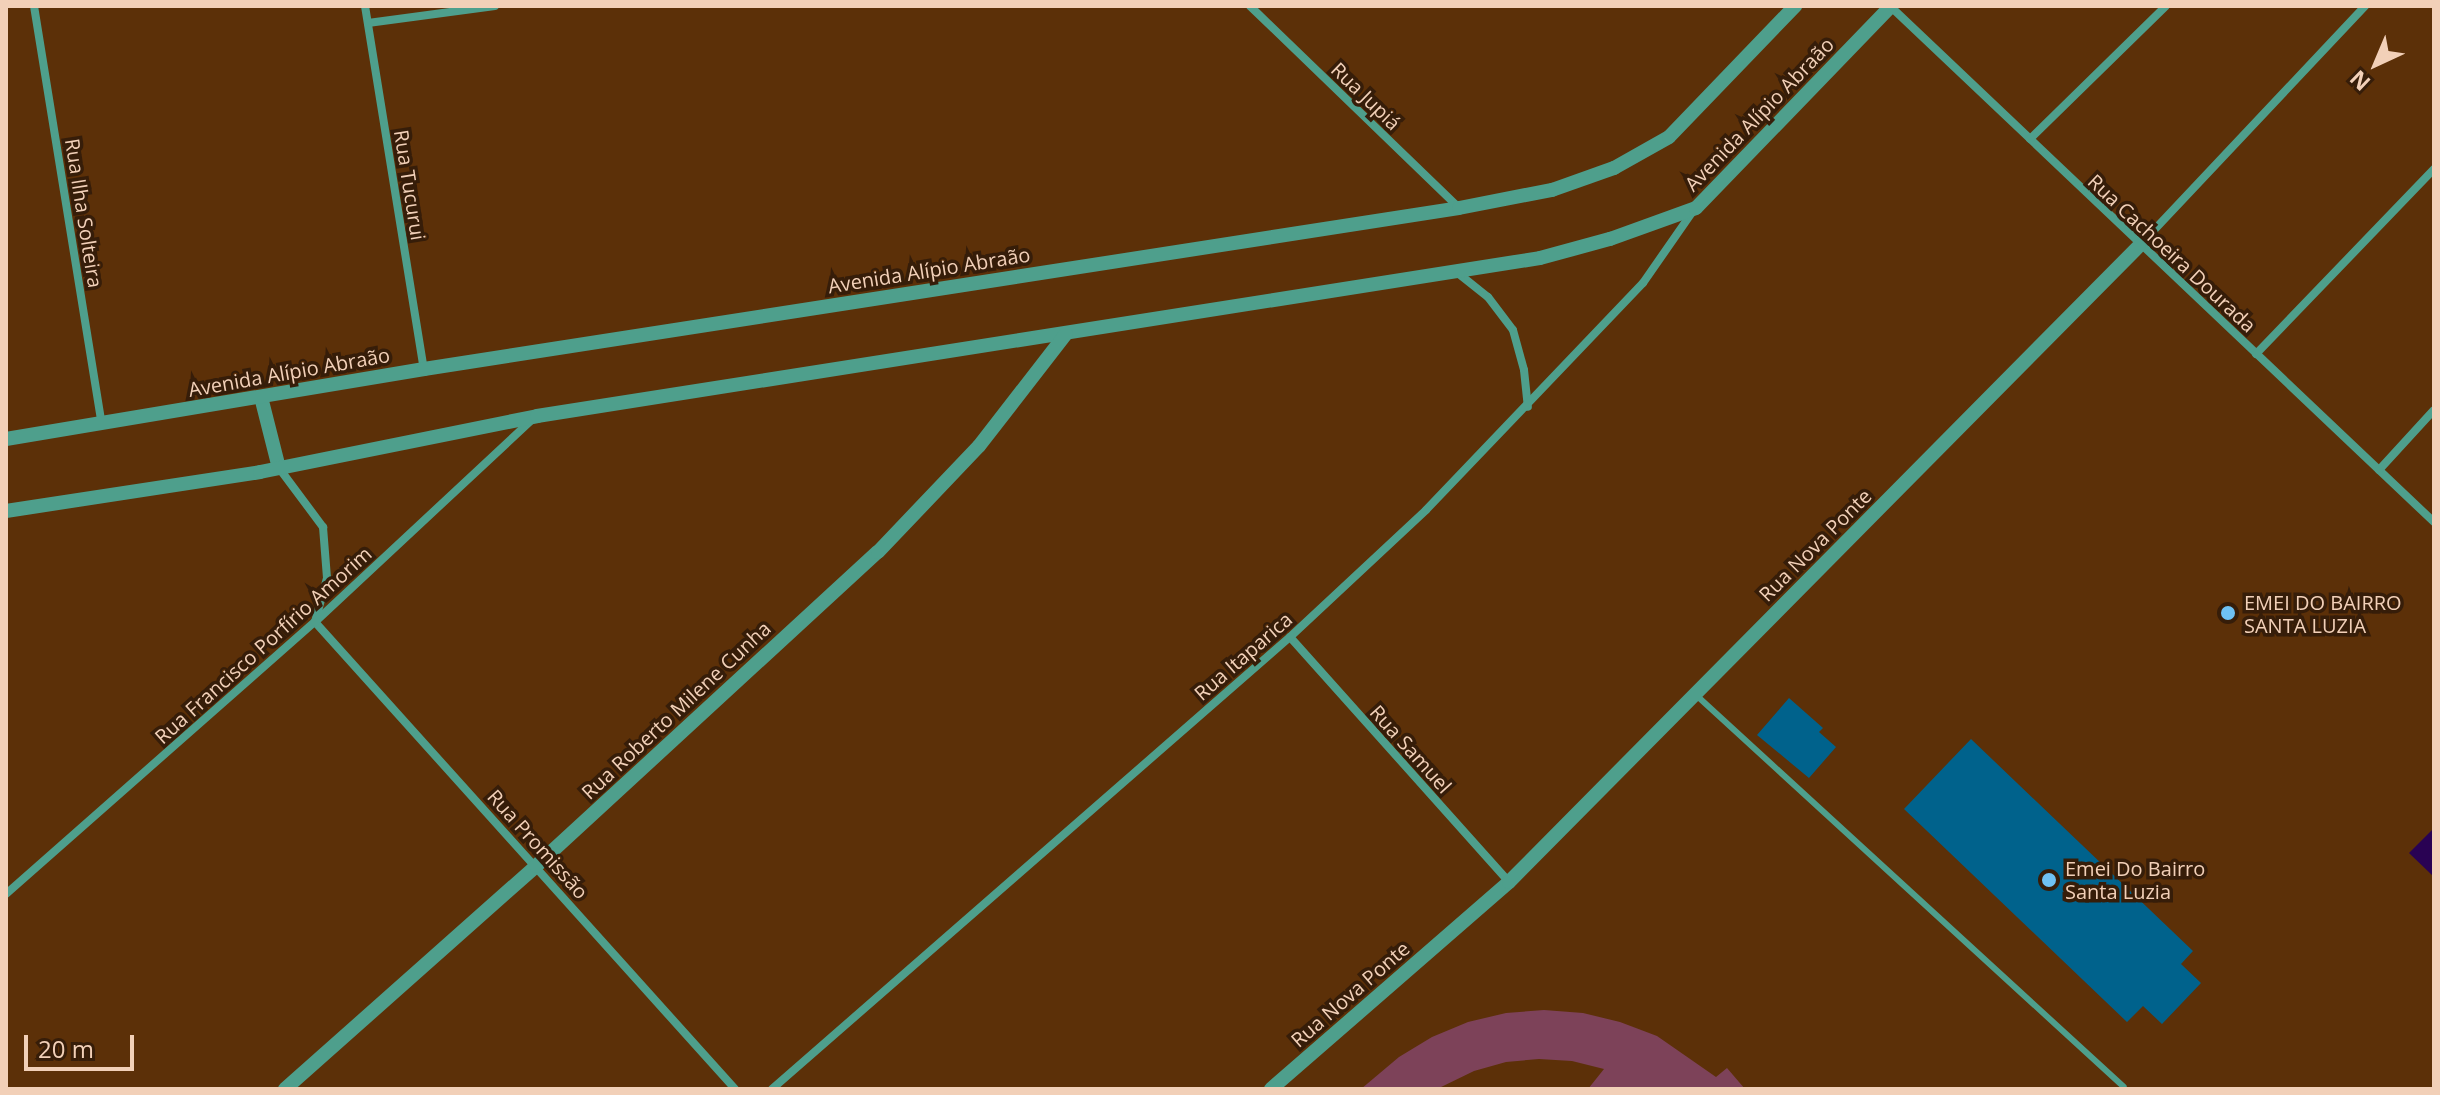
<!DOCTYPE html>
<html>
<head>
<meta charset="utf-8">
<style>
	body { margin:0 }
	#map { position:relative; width:2440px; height:1095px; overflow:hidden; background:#5c3008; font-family:"Open Sans",sans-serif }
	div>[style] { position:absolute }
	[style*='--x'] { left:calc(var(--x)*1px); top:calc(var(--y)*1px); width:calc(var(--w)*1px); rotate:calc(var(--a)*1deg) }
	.green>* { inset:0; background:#7d4259 }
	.water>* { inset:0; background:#290253 }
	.building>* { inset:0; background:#00628c }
	.service>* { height:6px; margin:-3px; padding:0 3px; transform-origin:3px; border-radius:3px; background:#4e9f8c }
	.minor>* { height:8px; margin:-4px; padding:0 4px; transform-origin:4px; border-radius:4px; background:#4e9f8c }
	.tertiary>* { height:14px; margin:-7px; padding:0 7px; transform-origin:7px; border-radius:7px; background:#4e9f8c }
	.dots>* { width:22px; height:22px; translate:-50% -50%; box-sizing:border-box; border:4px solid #361d09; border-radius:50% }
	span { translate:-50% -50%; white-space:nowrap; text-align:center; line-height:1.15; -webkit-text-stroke:7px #361d09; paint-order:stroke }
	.street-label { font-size:20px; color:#f2d0b8 }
	.poi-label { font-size:20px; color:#f2d0b8 }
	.left { translate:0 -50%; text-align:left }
	.frame { position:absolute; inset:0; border:8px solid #f2d0b8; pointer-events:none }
	.north { position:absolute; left:2336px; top:24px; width:80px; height:80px; -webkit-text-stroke:6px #361d09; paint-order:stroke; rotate:224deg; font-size:22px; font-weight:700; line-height:32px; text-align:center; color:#f2d0b8 }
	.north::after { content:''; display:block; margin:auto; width:28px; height:36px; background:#f2d0b8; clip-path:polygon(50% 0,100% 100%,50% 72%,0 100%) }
	.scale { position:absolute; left:24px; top:1035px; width:110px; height:36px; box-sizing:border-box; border:4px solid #f2d0b8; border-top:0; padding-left:10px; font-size:24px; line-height:28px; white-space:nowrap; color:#f2d0b8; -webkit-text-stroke:6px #361d09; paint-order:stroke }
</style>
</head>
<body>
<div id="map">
	<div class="green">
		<i style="clip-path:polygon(1544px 1010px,1583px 1013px,1620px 1022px,1657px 1036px,1716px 1077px,1727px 1068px,1745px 1089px,1588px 1089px,1604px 1069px,1572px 1061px,1539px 1059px,1506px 1062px,1474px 1071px,1437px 1089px,1361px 1089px,1399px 1057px,1432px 1037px,1468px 1022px,1506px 1013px)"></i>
	</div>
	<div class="water">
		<i style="clip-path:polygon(2434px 828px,2434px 877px,2409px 853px)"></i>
	</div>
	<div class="building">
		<i style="clip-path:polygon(1789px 698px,1823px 728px,1819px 732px,1836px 747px,1809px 778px,1757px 735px)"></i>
		<i style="clip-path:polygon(1971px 739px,2193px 951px,2181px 964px,2201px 983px,2162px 1024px,2143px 1006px,2127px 1022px,1904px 809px)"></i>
	</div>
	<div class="service">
		<i style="--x:1696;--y:695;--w:580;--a:42.49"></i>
	</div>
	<div class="minor">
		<i style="--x:34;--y:6;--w:423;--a:80.8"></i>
		<i style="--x:365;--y:6;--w:368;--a:80.8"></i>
		<i style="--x:1250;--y:6;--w:291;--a:44"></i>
		<i style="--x:1890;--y:6;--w:750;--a:43.49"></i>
		<i style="--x:368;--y:23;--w:128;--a:-7.6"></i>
		<i style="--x:2030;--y:139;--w:190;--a:-44.4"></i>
		<i style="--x:2139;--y:246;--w:330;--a:-46.7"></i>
		<i style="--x:1454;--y:270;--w:43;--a:38.5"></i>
		<i style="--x:1488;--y:297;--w:41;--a:52.9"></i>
		<i style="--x:1513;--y:330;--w:41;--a:74.6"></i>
		<i style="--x:1524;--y:370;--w:37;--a:84"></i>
		<i style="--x:2256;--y:354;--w:257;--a:-46.1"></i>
		<i style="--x:279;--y:468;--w:74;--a:53.3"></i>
		<i style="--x:323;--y:527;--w:51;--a:85.5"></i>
		<i style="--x:327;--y:578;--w:46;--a:105.3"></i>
		<i style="--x:2379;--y:470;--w:81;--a:-47.5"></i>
		<i style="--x:315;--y:622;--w:628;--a:48.03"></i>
		<i style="--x:1290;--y:637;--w:329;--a:48.2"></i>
		<i style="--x:6;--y:894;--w:412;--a:-41.4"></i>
		<i style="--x:315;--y:622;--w:299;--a:-43"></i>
		<i style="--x:772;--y:1089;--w:687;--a:-41.11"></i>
		<i style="--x:1290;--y:637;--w:186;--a:-43"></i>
		<i style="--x:1426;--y:510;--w:314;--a:-46.3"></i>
		<i style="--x:1643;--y:283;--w:88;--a:-55.2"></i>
	</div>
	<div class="tertiary">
		<i style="--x:261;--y:397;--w:73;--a:75.8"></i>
		<i style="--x:6;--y:439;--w:424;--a:-9.5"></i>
		<i style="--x:424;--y:369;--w:1047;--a:-8.84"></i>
		<i style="--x:1459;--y:208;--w:95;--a:-11"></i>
		<i style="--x:1552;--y:190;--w:66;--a:-19.5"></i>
		<i style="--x:1614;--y:168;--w:63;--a:-29.4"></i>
		<i style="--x:1669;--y:137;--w:182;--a:-46.1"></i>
		<i style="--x:6;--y:511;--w:257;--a:-8.7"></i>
		<i style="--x:260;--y:472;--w:283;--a:-11.4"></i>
		<i style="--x:537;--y:416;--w:1015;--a:-8.95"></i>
		<i style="--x:1540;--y:258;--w:73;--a:-15.2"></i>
		<i style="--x:1610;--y:239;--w:91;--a:-19.8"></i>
		<i style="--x:1696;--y:208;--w:281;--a:-46"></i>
		<i style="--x:285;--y:1089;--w:336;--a:-41.6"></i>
		<i style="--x:536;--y:866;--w:464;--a:-42.6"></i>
		<i style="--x:878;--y:552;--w:146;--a:-46.4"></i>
		<i style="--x:979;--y:446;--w:142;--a:-52.2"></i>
		<i style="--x:1271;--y:1089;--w:315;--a:-41"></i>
		<i style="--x:1509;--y:882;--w:895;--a:-45.27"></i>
	</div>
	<div class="dots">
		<i style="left:2228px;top:613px;background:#6fc2f4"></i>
		<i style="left:2049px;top:880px;background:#6fc2f4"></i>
	</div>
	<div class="street-label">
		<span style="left:1366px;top:96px;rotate:44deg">Rua Jupiá</span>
		<span style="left:1759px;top:114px;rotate:-46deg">Avenida Alípio Abraão</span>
		<span style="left:410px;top:185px;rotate:81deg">Rua Tucurui</span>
		<span style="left:84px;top:213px;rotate:81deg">Rua Ilha Solteira</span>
		<span style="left:2172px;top:253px;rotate:43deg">Rua Cachoeira Dourada</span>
		<span style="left:929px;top:270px;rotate:-9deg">Avenida Alípio Abraão</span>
		<span style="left:289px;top:372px;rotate:-10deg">Avenida Alípio Abraão</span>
		<span style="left:1815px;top:545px;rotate:-45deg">Rua Nova Ponte</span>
		<span style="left:263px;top:645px;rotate:-42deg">Rua Francisco Porfírio Amorim</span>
		<span style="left:1243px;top:656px;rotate:-41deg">Rua Itaparica</span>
		<span style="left:676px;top:710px;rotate:-43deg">Rua Roberto Milene Cunha</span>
		<span style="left:1411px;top:749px;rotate:48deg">Rua Samuel</span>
		<span style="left:538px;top:844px;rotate:48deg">Rua Promissão</span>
		<span style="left:1350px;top:994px;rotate:-41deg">Rua Nova Ponte</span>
	</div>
	<div class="poi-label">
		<span class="left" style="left:2244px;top:614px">EMEI DO BAIRRO<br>SANTA LUZIA</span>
		<span class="left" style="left:2065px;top:880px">Emei Do Bairro<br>Santa Luzia</span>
	</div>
	<div class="frame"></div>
	<div class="north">N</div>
	<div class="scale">20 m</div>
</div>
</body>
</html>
